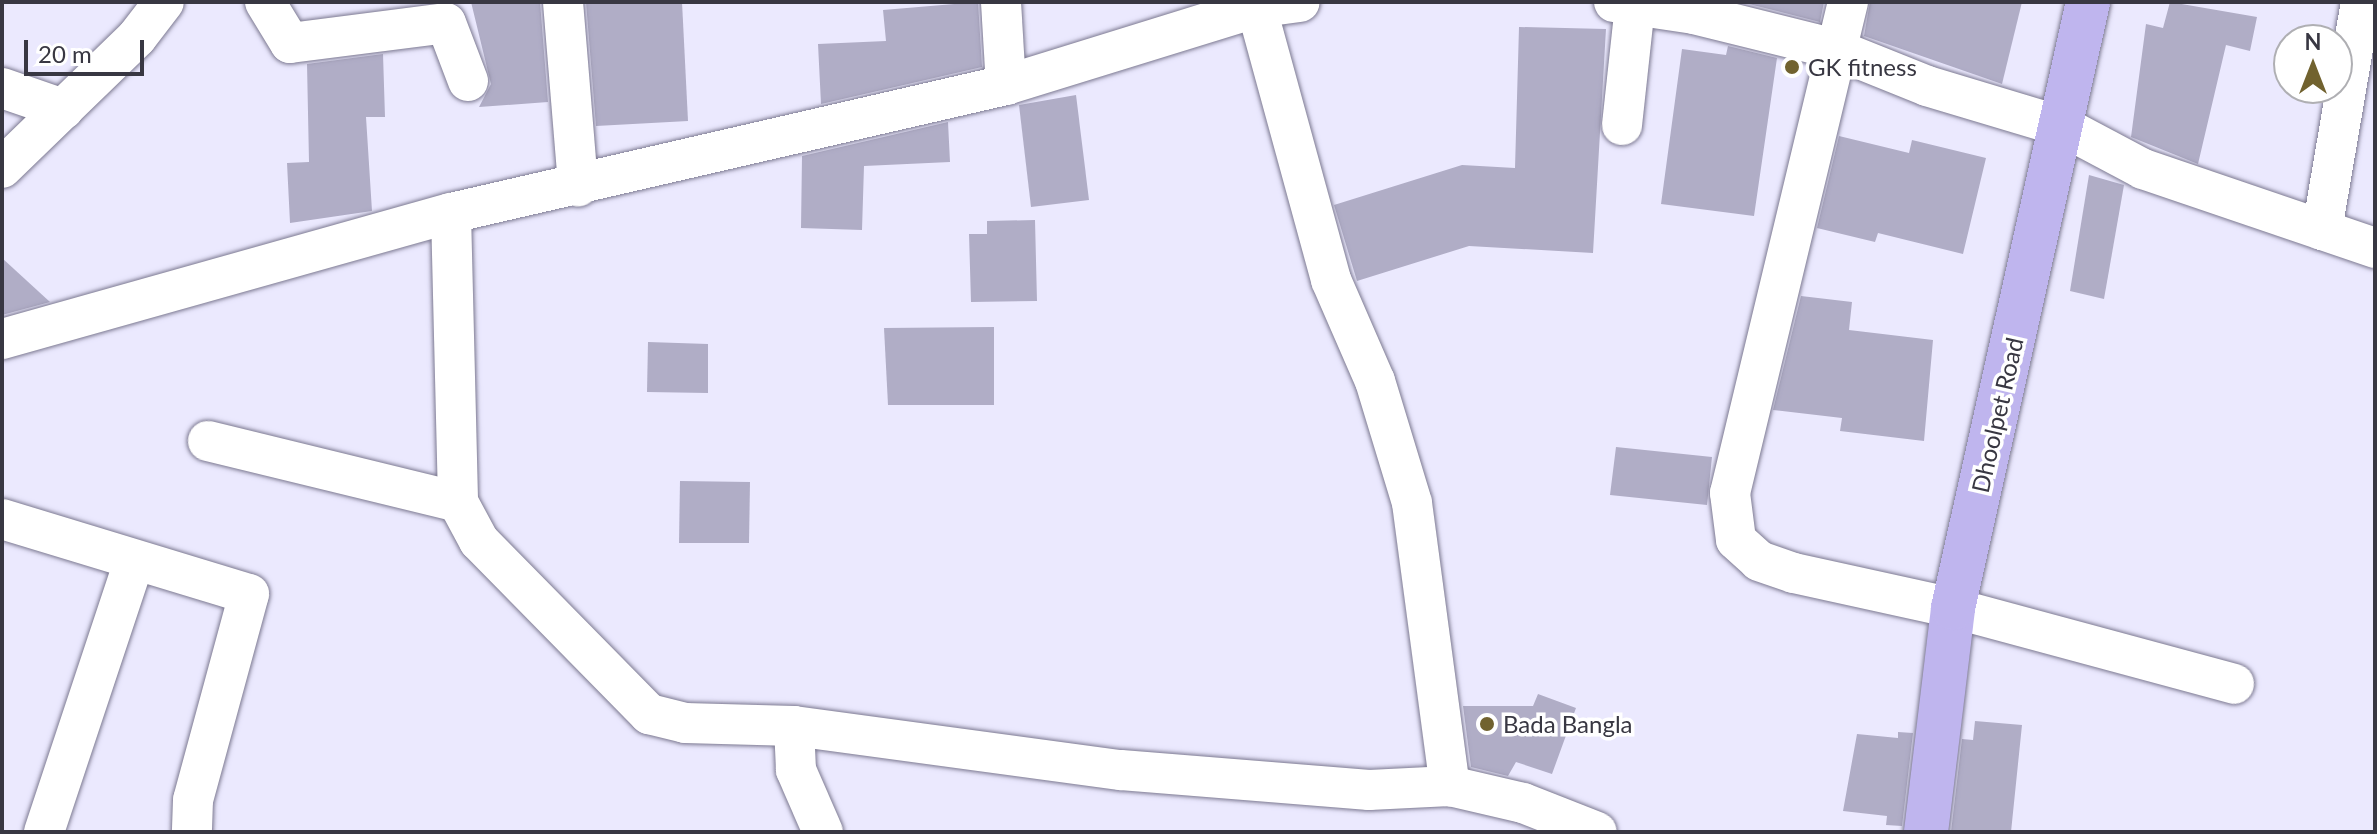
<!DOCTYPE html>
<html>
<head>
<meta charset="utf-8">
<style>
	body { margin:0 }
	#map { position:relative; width:2377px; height:834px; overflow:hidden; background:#ebe9fe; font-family:Lato,sans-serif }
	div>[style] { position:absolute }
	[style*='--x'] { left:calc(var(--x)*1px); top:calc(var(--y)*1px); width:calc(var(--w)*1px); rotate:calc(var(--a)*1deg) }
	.building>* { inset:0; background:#b0adc6 }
	.roads { filter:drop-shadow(0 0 2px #7c7991) drop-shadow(0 0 2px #7c7991) }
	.minor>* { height:40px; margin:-20px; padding:0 20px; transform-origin:20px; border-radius:20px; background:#fff }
	.major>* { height:44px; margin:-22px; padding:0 22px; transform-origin:22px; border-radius:22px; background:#bfb5ee }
	.dots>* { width:22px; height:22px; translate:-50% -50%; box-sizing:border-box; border:4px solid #fff; border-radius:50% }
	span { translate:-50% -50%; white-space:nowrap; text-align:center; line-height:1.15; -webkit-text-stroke:7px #fff; paint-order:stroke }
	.poi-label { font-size:24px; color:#383742 }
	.left { translate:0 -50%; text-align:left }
	.street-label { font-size:24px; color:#383742 }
	.frame { position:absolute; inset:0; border:4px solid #383742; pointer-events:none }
	.north { position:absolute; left:2273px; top:24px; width:80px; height:80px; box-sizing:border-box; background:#fff; border:2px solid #afafb3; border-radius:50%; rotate:0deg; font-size:22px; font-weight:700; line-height:32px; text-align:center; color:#383742 }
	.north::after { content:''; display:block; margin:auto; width:28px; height:36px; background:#71622f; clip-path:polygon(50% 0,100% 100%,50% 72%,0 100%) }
	.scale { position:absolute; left:24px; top:40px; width:120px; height:36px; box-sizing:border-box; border:4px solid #383742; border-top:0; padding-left:10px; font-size:24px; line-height:28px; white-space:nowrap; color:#383742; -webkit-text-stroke:6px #fff; paint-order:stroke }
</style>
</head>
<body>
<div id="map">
	<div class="building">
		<i style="clip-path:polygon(471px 2px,540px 2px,548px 102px,479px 107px,491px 84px)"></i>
		<i style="clip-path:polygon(586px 2px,682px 2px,688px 121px,596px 126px)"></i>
		<i style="clip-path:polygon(978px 2px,982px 67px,821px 104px,818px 44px,886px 41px,883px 10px)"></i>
		<i style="clip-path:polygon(1741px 2px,1824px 2px,1820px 22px)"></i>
		<i style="clip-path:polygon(1870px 2px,2022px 2px,2002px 84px,1864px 36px)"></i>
		<i style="clip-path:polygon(2170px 2px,2257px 17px,2250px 51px,2226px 45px,2198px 164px,2131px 137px,2146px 24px,2163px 28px)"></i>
		<i style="clip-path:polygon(1519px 27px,1606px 29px,1593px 253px,1469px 246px,1357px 281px,1334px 205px,1462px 165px,1515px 168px)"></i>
		<i style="clip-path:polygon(1728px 46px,1777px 58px,1754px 216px,1661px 204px,1682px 49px,1726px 55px)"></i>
		<i style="clip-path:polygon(383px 54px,385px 117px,366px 117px,372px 211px,290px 223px,287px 163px,309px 162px,307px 64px)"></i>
		<i style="clip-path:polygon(1076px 95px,1089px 200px,1031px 207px,1019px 105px)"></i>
		<i style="clip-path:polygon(948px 122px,950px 162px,864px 166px,862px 230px,801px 228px,802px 156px)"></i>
		<i style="clip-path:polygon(1839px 136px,1909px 153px,1912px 140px,1986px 158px,1963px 254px,1878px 233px,1875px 242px,1817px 228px)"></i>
		<i style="clip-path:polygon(2089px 175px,2124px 185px,2104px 299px,2070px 291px)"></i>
		<i style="clip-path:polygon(1035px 220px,1037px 301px,971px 302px,969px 234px,987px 234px,987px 221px)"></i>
		<i style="clip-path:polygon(2px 258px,50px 302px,2px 315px)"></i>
		<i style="clip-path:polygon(1801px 296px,1852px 302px,1849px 330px,1933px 340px,1924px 441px,1840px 431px,1842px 418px,1773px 410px)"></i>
		<i style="clip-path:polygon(994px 327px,994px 405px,888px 405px,884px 328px)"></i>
		<i style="clip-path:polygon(648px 342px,708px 344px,708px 393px,647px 392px)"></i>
		<i style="clip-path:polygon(1616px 447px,1712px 457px,1707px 505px,1610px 495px)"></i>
		<i style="clip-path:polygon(680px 481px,750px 482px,749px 543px,679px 543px)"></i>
		<i style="clip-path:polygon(1538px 694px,1576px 708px,1552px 774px,1516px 762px,1508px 776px,1471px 767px,1463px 706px,1533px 706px)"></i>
		<i style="clip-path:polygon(1975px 721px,2022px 725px,2011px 832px,1951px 832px,1962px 739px,1973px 740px)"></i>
		<i style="clip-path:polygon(1898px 732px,1913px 733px,1902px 826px,1886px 825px,1887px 816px,1843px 811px,1857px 734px,1898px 738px)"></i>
	</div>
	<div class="roads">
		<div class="minor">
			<i style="--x:265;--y:2;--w:48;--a:58.6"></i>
			<i style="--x:290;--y:43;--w:157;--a:-7.3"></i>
			<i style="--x:446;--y:23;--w:62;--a:69.2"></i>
			<i style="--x:563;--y:2;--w:185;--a:85.3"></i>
			<i style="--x:1001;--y:2;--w:83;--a:86.6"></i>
			<i style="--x:1255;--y:2;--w:288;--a:74.7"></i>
			<i style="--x:1331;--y:280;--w:110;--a:66.5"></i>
			<i style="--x:1375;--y:381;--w:127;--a:73.1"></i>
			<i style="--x:1412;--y:503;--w:286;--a:82.4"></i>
			<i style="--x:1614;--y:2;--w:81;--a:8.5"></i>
			<i style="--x:1694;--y:14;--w:145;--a:13.9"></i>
			<i style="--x:1835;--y:49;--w:99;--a:21.9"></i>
			<i style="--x:1927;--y:86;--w:143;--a:16.7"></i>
			<i style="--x:2064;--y:127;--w:89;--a:28"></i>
			<i style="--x:2143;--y:169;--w:245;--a:18.8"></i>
			<i style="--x:1848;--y:2;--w:505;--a:103.51"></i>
			<i style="--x:1730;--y:493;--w:47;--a:82.7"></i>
			<i style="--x:1736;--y:540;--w:31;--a:42"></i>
			<i style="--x:1759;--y:561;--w:37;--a:19"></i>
			<i style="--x:1794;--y:573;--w:163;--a:12.4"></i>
			<i style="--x:1953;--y:608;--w:291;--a:15.1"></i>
			<i style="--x:2;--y:88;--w:65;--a:19"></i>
			<i style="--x:1622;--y:125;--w:121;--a:-83.8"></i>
			<i style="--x:2;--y:168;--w:188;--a:-44.1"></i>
			<i style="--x:137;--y:37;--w:44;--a:-52.4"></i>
			<i style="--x:451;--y:213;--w:289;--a:88.6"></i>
			<i style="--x:458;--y:502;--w:44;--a:61.7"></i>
			<i style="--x:479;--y:541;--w:243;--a:45.5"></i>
			<i style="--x:649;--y:714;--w:37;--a:14"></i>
			<i style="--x:685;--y:723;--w:109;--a:1.6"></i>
			<i style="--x:794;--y:726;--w:330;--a:7.7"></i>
			<i style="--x:1121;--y:770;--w:249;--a:4.6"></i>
			<i style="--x:1369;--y:790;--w:81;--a:-2.8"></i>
			<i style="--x:1450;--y:786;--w:75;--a:13.1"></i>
			<i style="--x:1523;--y:803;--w:79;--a:21.4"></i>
			<i style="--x:2322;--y:230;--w:231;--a:-80.3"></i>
			<i style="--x:2;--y:339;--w:466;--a:-15.7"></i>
			<i style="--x:451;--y:213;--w:570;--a:-12.99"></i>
			<i style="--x:1006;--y:85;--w:261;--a:-17.2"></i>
			<i style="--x:1255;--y:8;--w:45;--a:-7.6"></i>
			<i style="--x:208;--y:441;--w:257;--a:13.7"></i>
			<i style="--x:2;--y:519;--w:258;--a:16.9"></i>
			<i style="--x:249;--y:594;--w:213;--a:105.2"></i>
			<i style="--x:193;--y:800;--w:32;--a:92"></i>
			<i style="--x:794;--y:726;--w:44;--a:87.4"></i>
			<i style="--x:796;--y:770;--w:68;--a:66.5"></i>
			<i style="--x:44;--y:832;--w:286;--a:-71.6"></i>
		</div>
		<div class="major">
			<i style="--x:1926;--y:832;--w:226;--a:-83.1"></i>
			<i style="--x:1953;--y:608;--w:621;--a:-77.44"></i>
		</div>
	</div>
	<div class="dots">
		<i style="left:1792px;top:67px;background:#71622f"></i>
		<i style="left:1487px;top:724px;background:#71622f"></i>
	</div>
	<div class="poi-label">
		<span class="left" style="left:1808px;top:67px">GK fitness</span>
		<span class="left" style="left:1503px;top:724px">Bada Bangla</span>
	</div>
	<div class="street-label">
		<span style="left:1997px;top:415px;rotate:-77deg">Dhoolpet Road</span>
	</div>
	<div class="frame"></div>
	<div class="north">N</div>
	<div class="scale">20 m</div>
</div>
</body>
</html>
